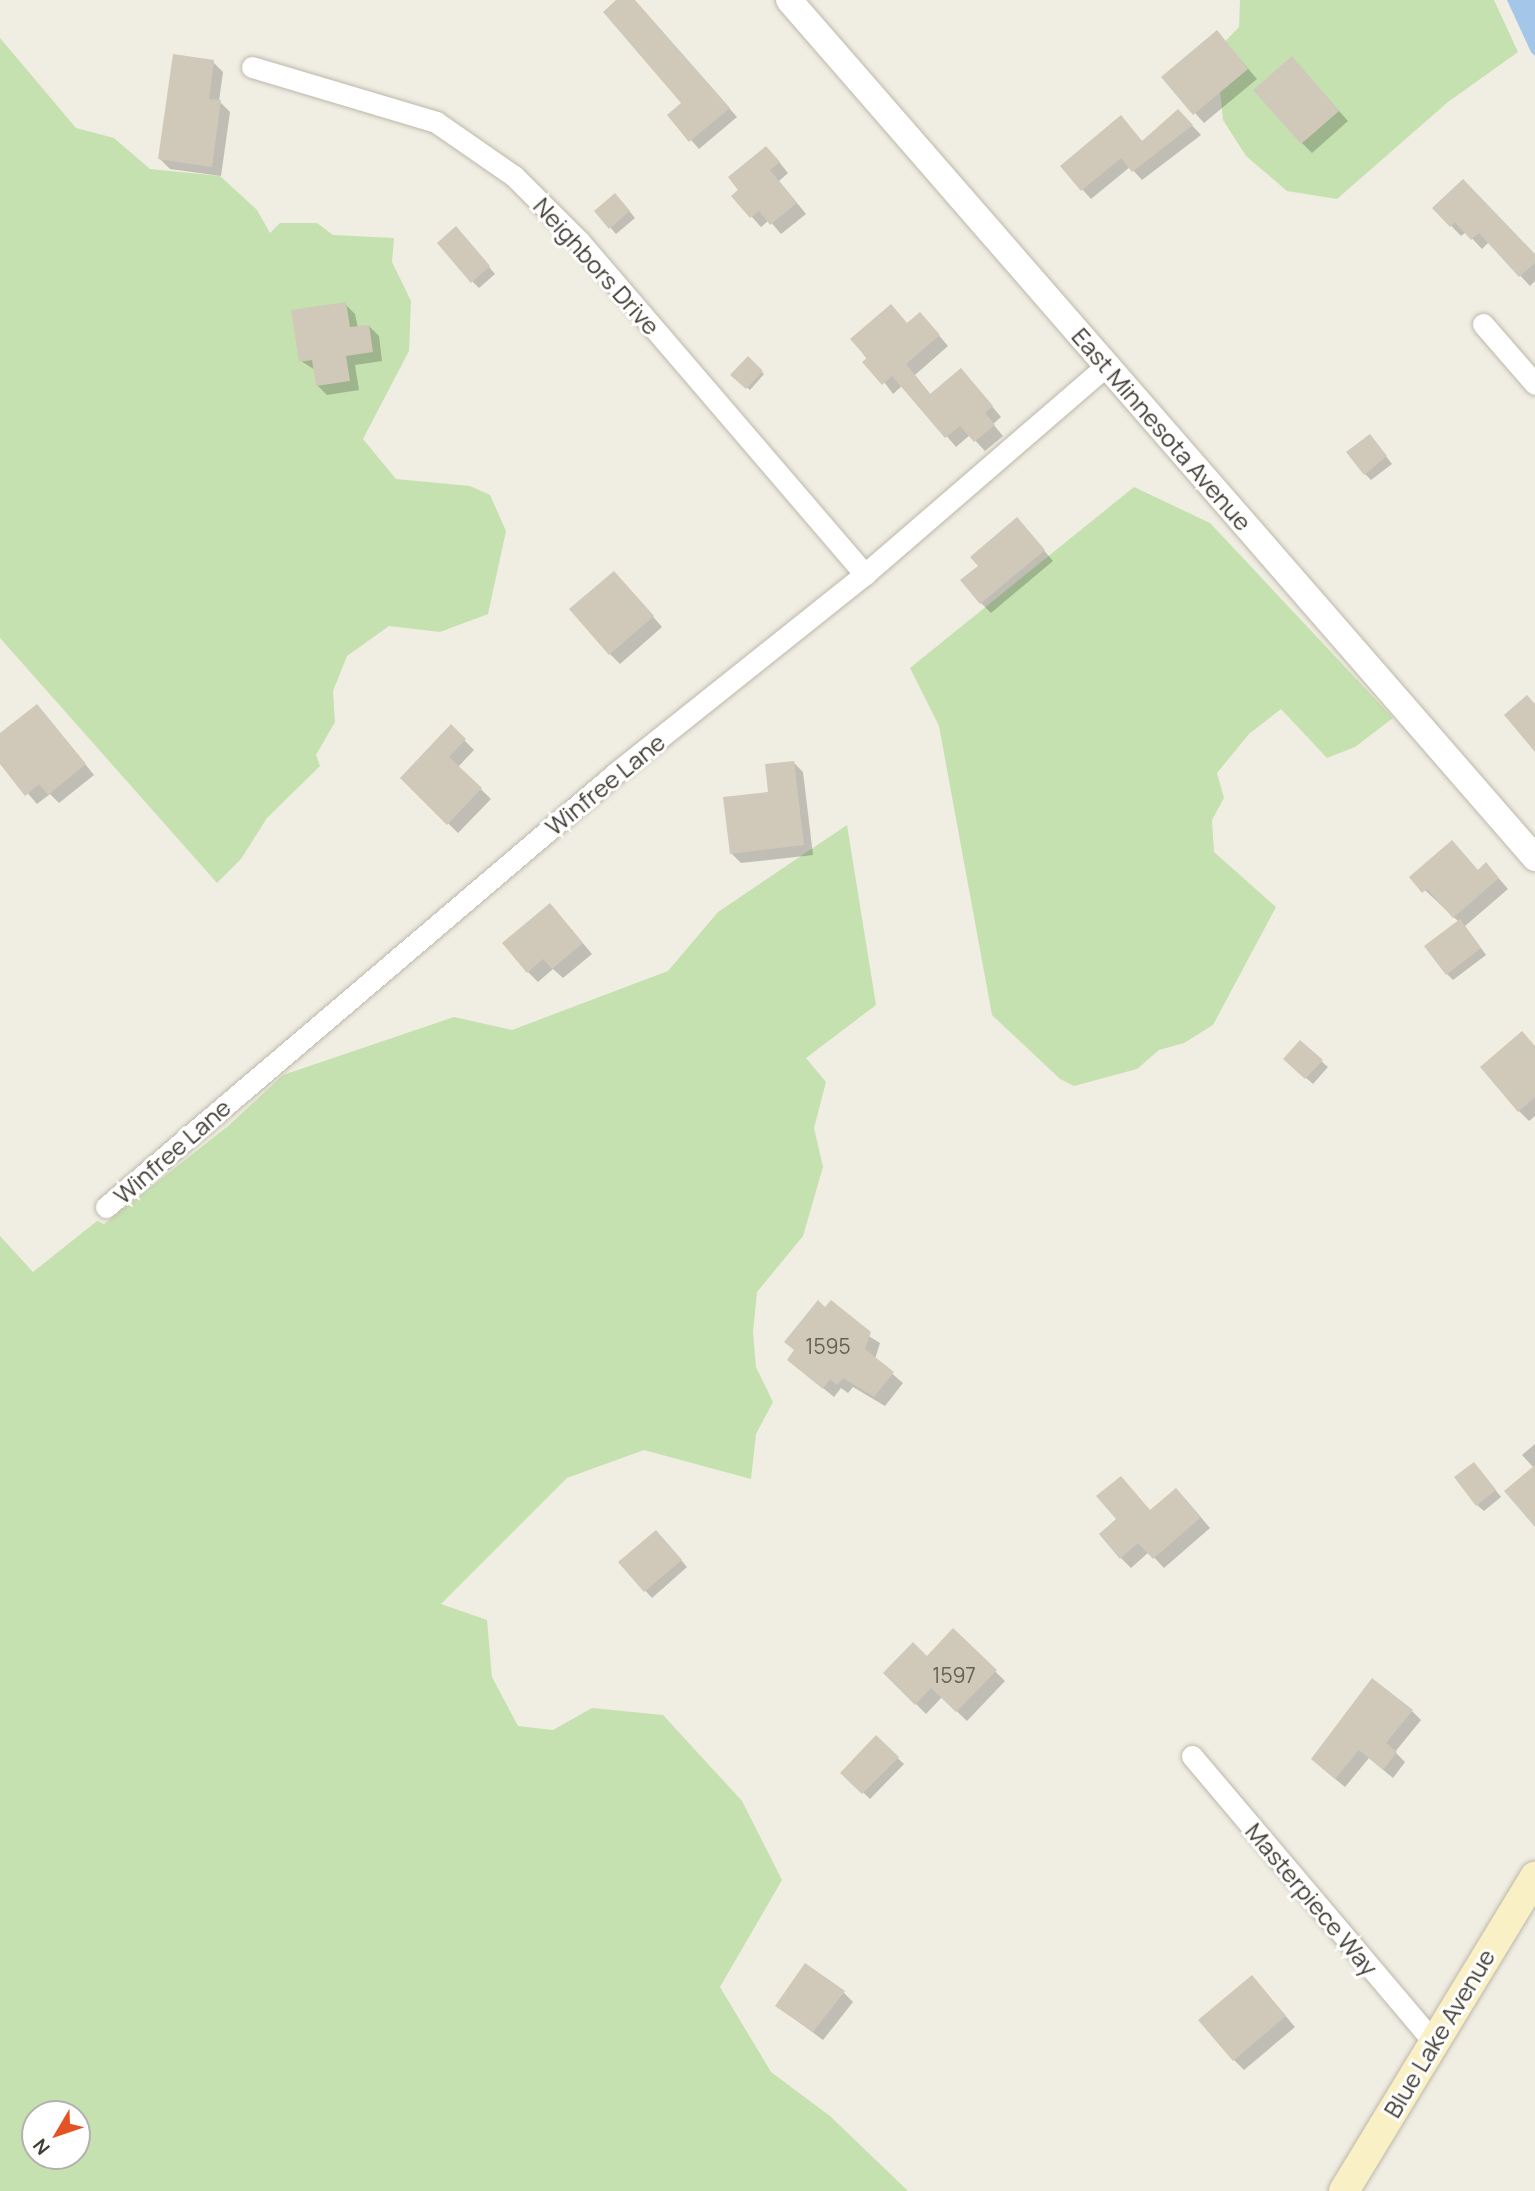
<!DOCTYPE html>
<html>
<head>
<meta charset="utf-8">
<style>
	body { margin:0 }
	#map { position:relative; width:1535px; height:2191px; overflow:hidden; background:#f0ede3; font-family:Manrope,sans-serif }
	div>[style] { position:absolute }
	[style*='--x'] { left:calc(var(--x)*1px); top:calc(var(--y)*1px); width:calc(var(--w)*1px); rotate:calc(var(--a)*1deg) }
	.green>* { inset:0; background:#c6e1b0 }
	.water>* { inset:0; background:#a4c6e8 }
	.shadow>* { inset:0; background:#0003 }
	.building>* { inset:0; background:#d0c9ba }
	.roads { filter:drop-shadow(0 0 2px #bdb8aa) drop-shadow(0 0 2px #bdb8aa) }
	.minor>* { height:21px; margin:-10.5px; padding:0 10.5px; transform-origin:10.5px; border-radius:10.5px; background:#fff }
	.tertiary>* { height:26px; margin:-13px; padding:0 13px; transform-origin:13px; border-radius:13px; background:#fff }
	.secondary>* { height:30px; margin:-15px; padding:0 15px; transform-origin:15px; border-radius:15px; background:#f9f1c5 }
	span { translate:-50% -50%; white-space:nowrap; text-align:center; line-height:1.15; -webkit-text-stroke:6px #fff; paint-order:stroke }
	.number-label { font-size:21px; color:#656056 }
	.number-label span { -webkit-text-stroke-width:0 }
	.street-label { font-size:24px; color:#413d34 }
	.north { position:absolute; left:21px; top:2100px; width:70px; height:70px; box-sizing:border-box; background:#fff; border:2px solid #b3b1ae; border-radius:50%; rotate:231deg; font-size:19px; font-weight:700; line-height:28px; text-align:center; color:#413d34 }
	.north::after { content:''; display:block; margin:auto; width:24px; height:32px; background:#e45326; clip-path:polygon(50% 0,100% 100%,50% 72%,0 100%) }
</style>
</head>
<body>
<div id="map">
	<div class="green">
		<i style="clip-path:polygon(1240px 0,1494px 0,1518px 52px,1448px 102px,1337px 199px,1287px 191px,1246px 156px,1223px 120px,1216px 51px,1239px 27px)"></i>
		<i style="clip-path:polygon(0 38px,76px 128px,114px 138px,150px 169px,220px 176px,257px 210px,270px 233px,280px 223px,317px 223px,333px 235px,394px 238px,392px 262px,411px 301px,409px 351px,363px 439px,396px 479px,470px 486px,490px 495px,506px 531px,488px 614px,440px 632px,389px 626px,347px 656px,333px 691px,335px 722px,316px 755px,320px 766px,267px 818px,241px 859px,217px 883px,0 638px)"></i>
		<i style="clip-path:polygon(1134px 487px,1210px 523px,1393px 718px,1355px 747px,1327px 758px,1281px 709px,1249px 734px,1217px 773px,1224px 798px,1212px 820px,1214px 852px,1276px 907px,1213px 1025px,1184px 1043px,1159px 1050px,1137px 1069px,1074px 1086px,1060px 1079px,992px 1015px,939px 726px,910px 668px)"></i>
		<i style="clip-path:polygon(evenodd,847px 825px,876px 1005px,806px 1058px,826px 1082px,814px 1128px,823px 1167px,803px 1236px,757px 1292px,753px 1332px,756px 1367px,773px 1402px,756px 1434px,751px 1479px,644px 1450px,567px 1478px,441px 1604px,487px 1620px,492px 1677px,518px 1726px,553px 1730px,592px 1708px,663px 1715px,742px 1801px,782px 1880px,720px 1987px,771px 2072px,830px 2116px,908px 2191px,0 2191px,0 1236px,33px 1272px,97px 1221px,104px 1224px,228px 1126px,283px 1075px,454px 1017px,512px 1030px,668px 971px,718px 912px,847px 825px,35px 2114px,77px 2114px,77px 2156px,35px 2156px,35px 2114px)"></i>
	</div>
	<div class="water">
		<i style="clip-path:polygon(1507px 0,1535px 0,1535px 56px,1531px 52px)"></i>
	</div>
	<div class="shadow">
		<i style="clip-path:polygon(619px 0,634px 0,737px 117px,699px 149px,669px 115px,684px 103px)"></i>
		<i style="clip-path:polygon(1226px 43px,1257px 79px,1204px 123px,1195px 113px)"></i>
		<i style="clip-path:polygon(213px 62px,223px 72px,219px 101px,230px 112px,221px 176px,170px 169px,160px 159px)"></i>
		<i style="clip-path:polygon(1301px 68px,1348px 121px,1312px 153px,1302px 143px)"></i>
		<i style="clip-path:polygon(1121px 118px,1143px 142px,1187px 120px,1201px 135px,1142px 180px,1130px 167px,1091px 199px,1062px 167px)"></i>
		<i style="clip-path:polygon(776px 158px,788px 173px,779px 181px,806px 214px,781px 234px,769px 220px,761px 227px,733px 196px)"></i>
		<i style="clip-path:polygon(622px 202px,635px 218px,616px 234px,610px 227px)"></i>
		<i style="clip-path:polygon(1434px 208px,1535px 257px,1535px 281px,1530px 286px,1489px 242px,1482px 249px,1466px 232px,1461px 236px)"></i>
		<i style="clip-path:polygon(462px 235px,495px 274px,479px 288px,472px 281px)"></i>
		<i style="clip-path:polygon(345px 304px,355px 314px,358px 328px,369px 326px,379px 336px,382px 361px,355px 365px,359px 390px,327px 395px,317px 385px,315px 370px,301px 361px)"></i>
		<i style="clip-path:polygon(908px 325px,930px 325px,948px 346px,915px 375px,931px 395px,970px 380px,1001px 417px,993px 424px,1003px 436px,985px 451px,970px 435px,956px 447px,903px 385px,893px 394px,852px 339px)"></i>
		<i style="clip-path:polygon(748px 359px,764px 374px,750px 390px,733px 375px)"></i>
		<i style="clip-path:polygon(1376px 443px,1392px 464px,1371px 480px,1365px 474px)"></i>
		<i style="clip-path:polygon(1027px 530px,1053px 561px,991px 613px,981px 603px)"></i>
		<i style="clip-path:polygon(624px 583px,662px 627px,620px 664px,610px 654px)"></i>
		<i style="clip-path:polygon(46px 716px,94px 775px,59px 803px,50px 794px,37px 804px,0 761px,0 735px)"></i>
		<i style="clip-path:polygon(451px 727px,474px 750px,458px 767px,491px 799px,458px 833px,402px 778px)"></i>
		<i style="clip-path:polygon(793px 762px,803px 772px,813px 855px,741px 863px,731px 853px)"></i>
		<i style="clip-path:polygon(1478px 871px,1496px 875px,1508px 889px,1465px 926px,1486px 955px,1453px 980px,1447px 974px,1459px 922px,1411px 877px)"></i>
		<i style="clip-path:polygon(559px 915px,592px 954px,563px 978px,553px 969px,538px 982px,528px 972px)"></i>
		<i style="clip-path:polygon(1300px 1042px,1328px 1067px,1313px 1084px,1291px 1065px)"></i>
		<i style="clip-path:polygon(1535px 1047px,1535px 1116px,1529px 1121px,1519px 1111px)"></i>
		<i style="clip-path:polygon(825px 1309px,880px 1343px,875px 1359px,903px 1383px,885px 1406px,853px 1387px,848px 1393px,841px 1388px,834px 1397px,789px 1360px)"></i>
		<i style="clip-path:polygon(1535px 1444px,1535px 1524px,1534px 1468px,1522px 1455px)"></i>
		<i style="clip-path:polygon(1480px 1470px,1501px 1497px,1484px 1511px,1477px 1505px)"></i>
		<i style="clip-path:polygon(1186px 1500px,1210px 1528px,1164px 1568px,1149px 1552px,1131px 1568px,1121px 1558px,1118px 1519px)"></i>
		<i style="clip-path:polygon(662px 1538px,687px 1567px,652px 1598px,620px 1563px)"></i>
		<i style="clip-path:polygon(953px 1630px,1005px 1681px,967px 1721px,942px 1697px,926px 1714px,885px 1673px,927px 1658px)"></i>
		<i style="clip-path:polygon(1412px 1711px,1421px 1720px,1395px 1752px,1405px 1762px,1393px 1778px,1369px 1758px,1345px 1787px,1322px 1768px)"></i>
		<i style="clip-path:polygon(876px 1738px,904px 1764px,870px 1799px,843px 1773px)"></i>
		<i style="clip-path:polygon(1261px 1987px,1295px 2027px,1244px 2070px,1234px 2060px)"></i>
		<i style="clip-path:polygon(843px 1992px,853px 2002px,823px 2040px,777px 2006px)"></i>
	</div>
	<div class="building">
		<i style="clip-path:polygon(616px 0,635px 0,730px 108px,689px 142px,667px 115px,681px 103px,603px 12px)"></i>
		<i style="clip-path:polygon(1217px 30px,1248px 69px,1193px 115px,1161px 77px)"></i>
		<i style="clip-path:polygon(173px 54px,214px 60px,209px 99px,221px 100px,212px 167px,158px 159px)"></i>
		<i style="clip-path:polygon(1292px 56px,1339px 111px,1301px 144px,1253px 90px)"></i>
		<i style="clip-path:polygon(1178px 109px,1193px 125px,1132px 172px,1121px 158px,1081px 191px,1060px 166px,1121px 115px,1142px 141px)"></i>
		<i style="clip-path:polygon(766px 146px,780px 162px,770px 170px,797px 203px,770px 225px,759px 211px,750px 218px,731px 196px,738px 190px,728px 177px)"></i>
		<i style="clip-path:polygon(1463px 179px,1535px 254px,1535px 263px,1519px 277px,1479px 233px,1471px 240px,1455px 222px,1450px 227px,1432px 208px)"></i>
		<i style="clip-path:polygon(615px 193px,630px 211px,609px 229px,594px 211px)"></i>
		<i style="clip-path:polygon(456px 226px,490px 266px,471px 283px,437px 243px)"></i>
		<i style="clip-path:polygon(346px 302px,350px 327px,369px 325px,373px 352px,346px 356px,350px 381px,316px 386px,312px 360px,299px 362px,291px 310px)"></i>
		<i style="clip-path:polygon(891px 304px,907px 323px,920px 312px,940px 335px,906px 364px,930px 394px,961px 368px,993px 406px,985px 413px,995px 425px,974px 442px,960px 426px,945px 438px,892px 376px,882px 385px,862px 362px,867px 358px,850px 339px)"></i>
		<i style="clip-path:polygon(748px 356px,763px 371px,746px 389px,730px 375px)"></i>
		<i style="clip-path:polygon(1370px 434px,1387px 456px,1364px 475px,1346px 452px)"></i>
		<i style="clip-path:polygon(1017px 517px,1045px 550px,980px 604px,960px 580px,978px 566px,970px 557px)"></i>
		<i style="clip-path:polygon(614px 571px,654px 616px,609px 655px,569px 609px)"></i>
		<i style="clip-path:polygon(1527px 695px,1535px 704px,1535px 752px,1504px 715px)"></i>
		<i style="clip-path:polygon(37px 704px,86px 764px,48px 795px,39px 784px,25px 796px,0 764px,0 733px)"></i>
		<i style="clip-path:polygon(451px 724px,466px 739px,449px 757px,482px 788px,447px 825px,400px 778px)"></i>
		<i style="clip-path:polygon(794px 761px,804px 845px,730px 854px,723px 797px,768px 792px,765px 764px)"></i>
		<i style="clip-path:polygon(1452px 840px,1478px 870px,1486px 862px,1499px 878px,1453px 918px,1427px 889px,1422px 893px,1409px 877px)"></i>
		<i style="clip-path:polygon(550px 903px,583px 943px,552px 969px,543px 959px,527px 973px,502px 943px)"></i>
		<i style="clip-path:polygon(1460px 919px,1481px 948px,1446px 975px,1424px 946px)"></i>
		<i style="clip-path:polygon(1522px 1031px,1535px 1046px,1535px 1097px,1518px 1112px,1480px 1067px)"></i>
		<i style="clip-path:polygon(1300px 1040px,1323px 1060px,1305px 1079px,1283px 1059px)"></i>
		<i style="clip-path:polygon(818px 1300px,825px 1307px,831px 1300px,871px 1332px,865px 1349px,894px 1372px,874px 1397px,843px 1378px,837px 1385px,830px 1379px,823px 1389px,787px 1360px,794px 1350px,784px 1342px)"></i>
		<i style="clip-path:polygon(1474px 1462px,1496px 1490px,1476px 1506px,1454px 1477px)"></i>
		<i style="clip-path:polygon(1535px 1465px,1535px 1527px,1504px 1491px)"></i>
		<i style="clip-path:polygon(1121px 1476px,1150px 1510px,1176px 1488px,1201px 1517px,1153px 1559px,1138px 1543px,1120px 1559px,1099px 1534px,1116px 1519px,1096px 1496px)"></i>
		<i style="clip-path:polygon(656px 1530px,682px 1560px,644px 1592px,618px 1562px)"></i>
		<i style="clip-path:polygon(953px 1628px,997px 1670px,956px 1712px,931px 1688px,915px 1705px,883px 1673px,913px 1642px,927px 1656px)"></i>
		<i style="clip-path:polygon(1372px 1678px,1413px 1710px,1386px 1743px,1397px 1752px,1383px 1770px,1359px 1750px,1335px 1779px,1311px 1759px)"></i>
		<i style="clip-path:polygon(876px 1735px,899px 1757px,862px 1794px,840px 1773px)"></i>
		<i style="clip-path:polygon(805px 1963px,845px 1991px,813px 2032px,775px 2006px)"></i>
		<i style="clip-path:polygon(1252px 1975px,1286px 2016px,1233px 2061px,1198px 2020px)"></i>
	</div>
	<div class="roads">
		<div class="minor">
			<i style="--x:252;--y:67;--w:192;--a:16.6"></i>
			<i style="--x:436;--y:122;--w:95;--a:34.7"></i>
			<i style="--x:514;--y:176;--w:93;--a:45"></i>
			<i style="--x:580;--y:242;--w:438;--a:49.4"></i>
			<i style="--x:1483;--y:324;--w:79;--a:49.1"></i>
			<i style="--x:106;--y:1207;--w:671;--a:-40.41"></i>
			<i style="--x:617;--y:772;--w:317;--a:-38.6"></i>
			<i style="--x:865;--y:574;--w:320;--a:-40.8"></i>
			<i style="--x:1192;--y:1756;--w:373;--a:49.8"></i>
		</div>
		<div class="tertiary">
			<i style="--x:789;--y:0;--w:1137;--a:48.99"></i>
		</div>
		<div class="secondary">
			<i style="--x:1344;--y:2191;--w:368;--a:-58.7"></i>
		</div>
	</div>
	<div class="number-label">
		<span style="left:828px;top:1346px">1595</span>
		<span style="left:954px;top:1675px">1597</span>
	</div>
	<div class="street-label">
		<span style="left:597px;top:266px;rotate:48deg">Neighbors Drive</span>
		<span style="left:1162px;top:429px;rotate:49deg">East Minnesota Avenue</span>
		<span style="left:605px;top:784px;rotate:-39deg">Winfree Lane</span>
		<span style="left:172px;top:1151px;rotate:-41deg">Winfree Lane</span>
		<span style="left:1312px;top:1899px;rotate:50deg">Masterpiece Way</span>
		<span style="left:1439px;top:2033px;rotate:-59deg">Blue Lake Avenue</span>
	</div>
	<div class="north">N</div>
</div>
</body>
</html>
